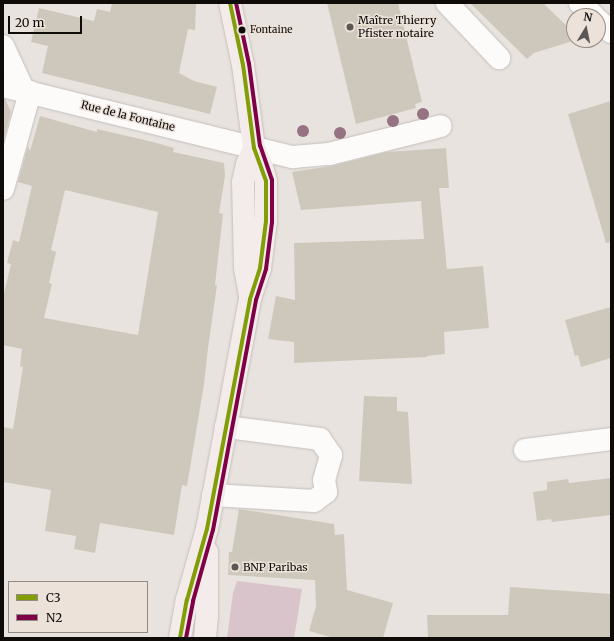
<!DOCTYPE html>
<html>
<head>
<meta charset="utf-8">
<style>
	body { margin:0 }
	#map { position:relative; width:614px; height:641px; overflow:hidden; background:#e8e3de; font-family:Merriweather,serif }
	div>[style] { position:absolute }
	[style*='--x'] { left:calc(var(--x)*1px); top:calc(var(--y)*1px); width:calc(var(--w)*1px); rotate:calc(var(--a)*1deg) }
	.green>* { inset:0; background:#d8c4ca }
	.building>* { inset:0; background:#cec8bc }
	.roads { filter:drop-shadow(0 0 1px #c4bfbd) drop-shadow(0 0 1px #c4bfbd) }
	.minor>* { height:22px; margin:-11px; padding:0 11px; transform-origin:11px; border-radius:11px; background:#fcfbfa }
	.major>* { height:22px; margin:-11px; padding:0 11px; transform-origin:11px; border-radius:11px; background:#f4ecea }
	.bus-1>* { height:4px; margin:-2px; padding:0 2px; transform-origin:2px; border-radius:2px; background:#829d05 }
	.bus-2>* { height:4px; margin:-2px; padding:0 2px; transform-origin:2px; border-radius:2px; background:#7f0047 }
	.trees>* { width:12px; height:12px; margin:-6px; border-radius:50%; background:#967283 }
	.dots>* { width:11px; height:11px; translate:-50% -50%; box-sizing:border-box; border:2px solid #ece2da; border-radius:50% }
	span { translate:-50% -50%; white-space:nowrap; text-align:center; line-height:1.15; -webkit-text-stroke:3px #ece2da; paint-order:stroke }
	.bus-label { font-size:10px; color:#0e0b09 }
	.left { translate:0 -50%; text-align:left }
	.poi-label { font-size:11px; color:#0e0b09 }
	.street-label { font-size:11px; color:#0e0b09 }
	.frame { position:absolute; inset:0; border:4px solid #0e0b09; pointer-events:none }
	.legend { position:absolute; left:8px; top:581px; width:140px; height:52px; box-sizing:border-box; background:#ece2da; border:1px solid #938c86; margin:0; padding:5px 7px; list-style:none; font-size:12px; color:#0e0b09 }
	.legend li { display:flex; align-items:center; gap:8px; height:20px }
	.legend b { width:20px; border:1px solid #938c86 }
	.north { position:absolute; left:566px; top:8px; width:40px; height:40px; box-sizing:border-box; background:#ece2da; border:1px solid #938c86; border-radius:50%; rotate:10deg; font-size:11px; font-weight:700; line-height:16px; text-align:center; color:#0e0b09 }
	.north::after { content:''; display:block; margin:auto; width:14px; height:18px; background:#5a5754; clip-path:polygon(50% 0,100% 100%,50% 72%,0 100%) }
	.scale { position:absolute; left:8px; top:16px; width:74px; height:18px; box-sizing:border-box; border:2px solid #0e0b09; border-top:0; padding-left:5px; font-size:12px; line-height:14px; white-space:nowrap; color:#0e0b09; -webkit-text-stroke:3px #ece2da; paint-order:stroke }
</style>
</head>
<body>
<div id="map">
	<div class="green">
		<i style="clip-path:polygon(237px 581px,302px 589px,294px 638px,227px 638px,233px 593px)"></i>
	</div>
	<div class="building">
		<i style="clip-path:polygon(112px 3px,196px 3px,195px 30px,188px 29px,179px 73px,194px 81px,217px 87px,210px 114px,42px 73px,48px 46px,31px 42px,39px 8px,94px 21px,97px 9px,110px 12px)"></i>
		<i style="clip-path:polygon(327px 3px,398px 3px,422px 102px,415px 104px,416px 108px,356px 124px)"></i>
		<i style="clip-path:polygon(470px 3px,543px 3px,574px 33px,574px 40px,576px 40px,534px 53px,527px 59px)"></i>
		<i style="clip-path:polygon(3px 99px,5px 99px,11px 112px,3px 142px)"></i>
		<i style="clip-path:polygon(611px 101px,611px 242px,606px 243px,568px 114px)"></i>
		<i style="clip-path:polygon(evenodd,40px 116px,97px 132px,97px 129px,153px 142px,174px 148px,173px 152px,224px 163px,225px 176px,219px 213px,223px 214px,215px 285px,217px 285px,208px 348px,204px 384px,187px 486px,182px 485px,174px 535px,100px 523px,95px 553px,74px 549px,76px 536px,45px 531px,51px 490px,3px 482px,3px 427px,13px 429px,23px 367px,20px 366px,22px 349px,3px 345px,3px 298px,11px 264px,7px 263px,13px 240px,19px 242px,32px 186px,18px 182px,28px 146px,30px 151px,40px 116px,65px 190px,158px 212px,138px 335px,44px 318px,52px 284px,49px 283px,56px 252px,51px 250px,65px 190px)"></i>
		<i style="clip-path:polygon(446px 148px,449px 188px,439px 188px,447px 269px,483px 266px,489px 328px,444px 332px,445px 354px,427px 356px,427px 357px,294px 363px,294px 342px,268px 339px,276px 296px,295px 300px,294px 243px,424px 239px,421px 201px,301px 210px,292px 172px,332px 166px,387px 152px)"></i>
		<i style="clip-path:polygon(611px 307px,611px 358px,581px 367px,578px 355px,575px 356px,565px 320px)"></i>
		<i style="clip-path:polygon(364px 396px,397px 397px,397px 411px,408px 412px,412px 484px,359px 481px)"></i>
		<i style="clip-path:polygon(611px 478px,611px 515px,552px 522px,551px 519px,537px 521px,533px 492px,547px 490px,547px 482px,568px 479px,569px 483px)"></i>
		<i style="clip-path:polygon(239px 509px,334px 524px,335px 535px,344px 534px,347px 590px,393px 603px,383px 638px,334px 638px,309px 631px,316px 606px,315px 580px,228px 575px,229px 552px,232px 552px)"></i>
		<i style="clip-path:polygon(510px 587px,611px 594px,611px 638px,428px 638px,427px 615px,508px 615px)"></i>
	</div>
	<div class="roads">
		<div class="minor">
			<i style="--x:447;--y:3;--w:76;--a:46.6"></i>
			<i style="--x:580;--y:3;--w:19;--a:43"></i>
			<i style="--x:598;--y:20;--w:18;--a:43"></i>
			<i style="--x:3;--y:46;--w:50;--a:65"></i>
			<i style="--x:3;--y:86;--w:299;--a:13.8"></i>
			<i style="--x:293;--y:157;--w:36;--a:-5"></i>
			<i style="--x:329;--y:154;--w:115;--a:-14"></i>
			<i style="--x:3;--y:189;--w:101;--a:-74.4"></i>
			<i style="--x:525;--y:450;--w:87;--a:-7.3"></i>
			<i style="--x:213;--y:495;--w:101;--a:3.4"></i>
			<i style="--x:314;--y:501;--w:15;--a:-37"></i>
			<i style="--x:326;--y:492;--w:12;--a:-99"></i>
			<i style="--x:324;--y:480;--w:26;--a:-74"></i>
			<i style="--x:331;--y:455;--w:19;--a:-125"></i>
			<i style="--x:320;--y:439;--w:95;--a:-172.7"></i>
		</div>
		<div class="major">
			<i style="--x:250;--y:296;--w:28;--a:-100"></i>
			<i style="--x:245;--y:268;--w:86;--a:-91.3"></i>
			<i style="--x:243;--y:182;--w:18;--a:-77"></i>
			<i style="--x:247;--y:164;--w:17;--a:-66"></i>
			<i style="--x:180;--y:638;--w:39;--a:-80"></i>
			<i style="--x:187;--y:600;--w:74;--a:-74.3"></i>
			<i style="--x:207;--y:529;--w:234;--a:-79.4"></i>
			<i style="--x:250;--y:299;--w:33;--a:-72"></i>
			<i style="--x:260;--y:268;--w:47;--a:-82.7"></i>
			<i style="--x:266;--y:221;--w:40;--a:-90"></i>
			<i style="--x:266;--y:181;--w:15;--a:-106"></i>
			<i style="--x:262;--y:167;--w:21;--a:-113"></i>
			<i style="--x:254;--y:148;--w:84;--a:-97.5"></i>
			<i style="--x:243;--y:65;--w:63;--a:-101.8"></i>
			<i style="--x:205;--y:638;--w:22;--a:-85"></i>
			<i style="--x:207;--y:616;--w:64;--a:-90"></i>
		</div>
	</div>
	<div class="bus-1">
		<i style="--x:180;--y:638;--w:39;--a:-80"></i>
		<i style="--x:187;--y:600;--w:74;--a:-74.3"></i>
		<i style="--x:207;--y:529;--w:234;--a:-79.4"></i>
		<i style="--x:250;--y:299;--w:33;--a:-72"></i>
		<i style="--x:260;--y:268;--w:47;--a:-82.7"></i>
		<i style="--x:266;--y:221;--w:40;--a:-90"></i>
		<i style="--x:266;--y:181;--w:35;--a:-110"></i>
		<i style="--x:254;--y:148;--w:84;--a:-97.5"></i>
		<i style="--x:243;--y:65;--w:63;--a:-101.8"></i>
	</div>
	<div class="bus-2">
		<i style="--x:186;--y:638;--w:38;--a:-79"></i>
		<i style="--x:193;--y:601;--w:74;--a:-74.3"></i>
		<i style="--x:213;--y:530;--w:234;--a:-79.4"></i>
		<i style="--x:256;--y:300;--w:33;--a:-72"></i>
		<i style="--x:266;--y:269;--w:47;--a:-82.7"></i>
		<i style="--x:272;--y:222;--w:42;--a:-90"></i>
		<i style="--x:272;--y:180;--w:36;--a:-109"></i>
		<i style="--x:260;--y:146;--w:83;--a:-97.6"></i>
		<i style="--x:249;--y:64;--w:62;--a:-102"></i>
	</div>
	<div class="trees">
		<i style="left:423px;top:114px"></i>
		<i style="left:393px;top:121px"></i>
		<i style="left:303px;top:131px"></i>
		<i style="left:340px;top:133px"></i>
	</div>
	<div class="dots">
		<i style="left:350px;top:27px;background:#5a5754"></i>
		<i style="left:242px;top:30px;background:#0e0b09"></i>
		<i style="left:235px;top:567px;background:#5a5754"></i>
	</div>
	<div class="bus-label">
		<span class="left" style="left:250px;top:30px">Fontaine</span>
	</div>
	<div class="poi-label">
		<span class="left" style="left:358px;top:27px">Maître Thierry<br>Pfister notaire</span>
		<span class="left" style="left:243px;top:567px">BNP Paribas</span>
	</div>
	<div class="street-label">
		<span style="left:128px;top:116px;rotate:14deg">Rue de la Fontaine</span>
	</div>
	<div class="frame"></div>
	<ul class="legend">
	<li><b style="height:5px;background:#829d05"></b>C3</li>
	<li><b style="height:5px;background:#7f0047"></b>N2</li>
	</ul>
	<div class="north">N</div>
	<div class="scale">20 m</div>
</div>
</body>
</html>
